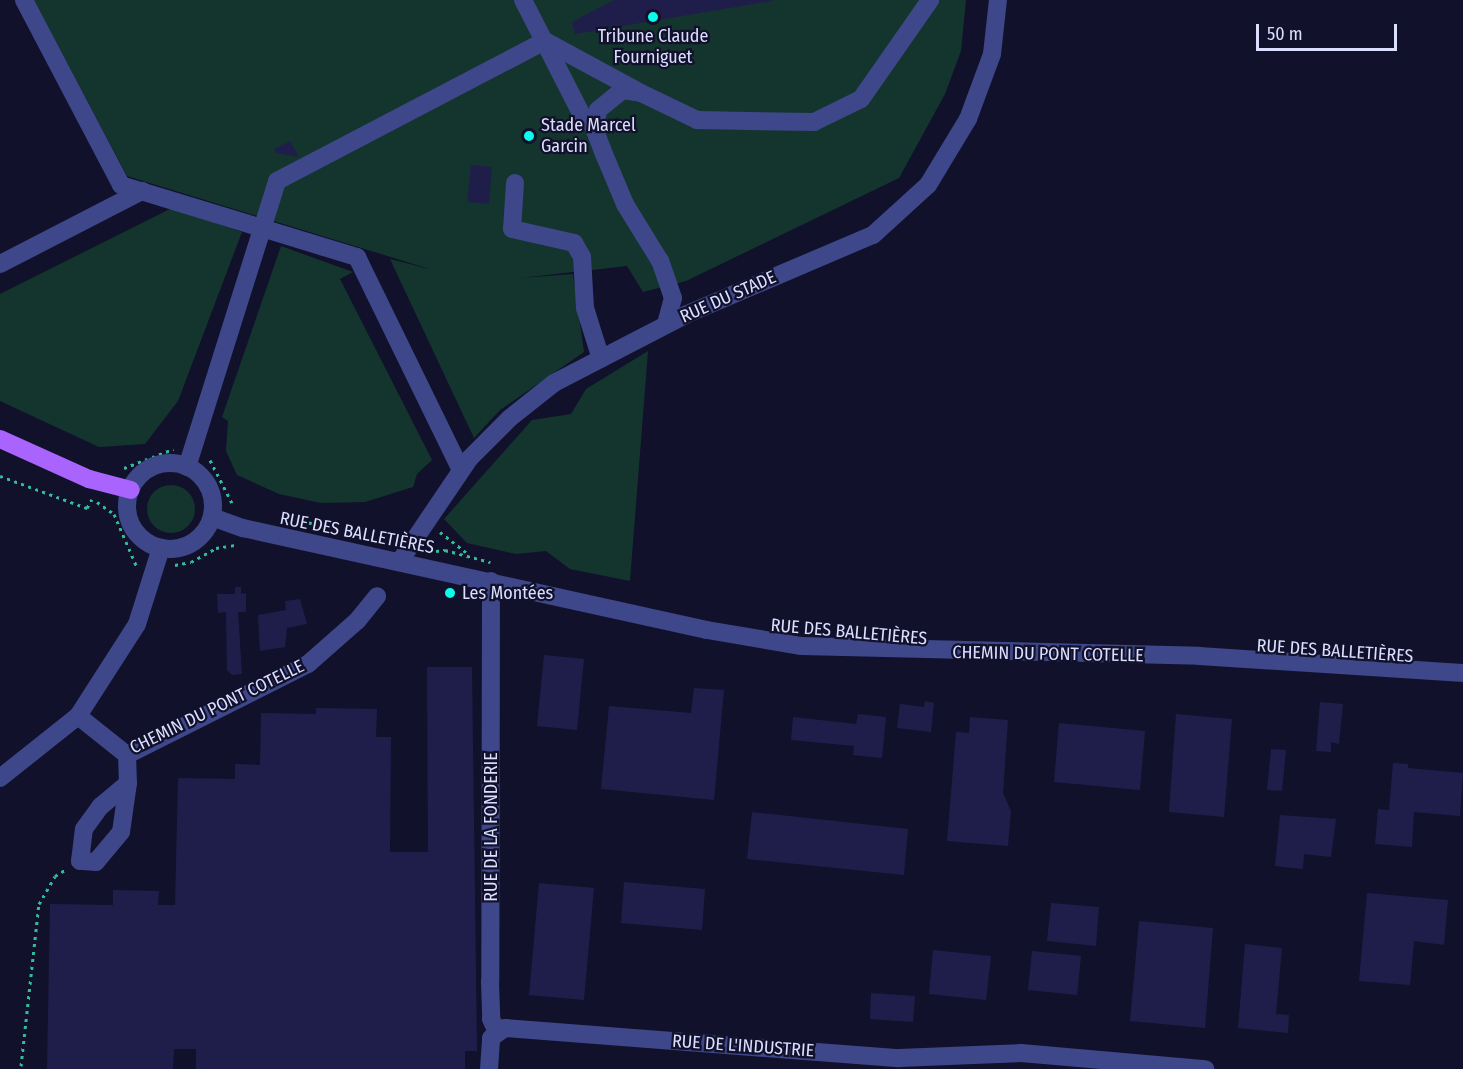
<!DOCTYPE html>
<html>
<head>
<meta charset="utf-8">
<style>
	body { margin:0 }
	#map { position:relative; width:1463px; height:1069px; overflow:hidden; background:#11112b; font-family:"Fira Sans Condensed",sans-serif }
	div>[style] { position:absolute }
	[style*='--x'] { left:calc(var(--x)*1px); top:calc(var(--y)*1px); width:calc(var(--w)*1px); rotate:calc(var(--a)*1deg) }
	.green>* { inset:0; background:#14352e }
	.round { border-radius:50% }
	.building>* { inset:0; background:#1f1e4b }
	.path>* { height:3px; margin-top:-1.5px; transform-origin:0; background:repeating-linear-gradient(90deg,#32bc9c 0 3px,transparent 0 7.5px) }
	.minor>* { height:18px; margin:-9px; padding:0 9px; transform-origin:9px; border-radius:9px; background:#3d4789 }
	.minor>.ring { margin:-9px; padding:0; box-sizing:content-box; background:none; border:18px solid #3d4789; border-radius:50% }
	.major>* { height:18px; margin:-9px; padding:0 9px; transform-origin:9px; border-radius:9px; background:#a964fd }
	.dots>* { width:16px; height:16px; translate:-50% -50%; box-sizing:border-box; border:3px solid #11112b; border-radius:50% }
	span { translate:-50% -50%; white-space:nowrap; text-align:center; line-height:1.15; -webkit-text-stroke:4.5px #11112b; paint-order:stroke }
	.poi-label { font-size:18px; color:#dbdeff }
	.left { translate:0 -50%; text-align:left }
	.street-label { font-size:18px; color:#dbdeff }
	.scale { position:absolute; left:1256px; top:24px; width:141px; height:27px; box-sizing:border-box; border:3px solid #dbdeff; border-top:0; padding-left:8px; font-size:18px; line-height:21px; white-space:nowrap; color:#dbdeff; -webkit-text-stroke:4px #11112b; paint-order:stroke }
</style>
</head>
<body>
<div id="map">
	<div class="green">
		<i style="clip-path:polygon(34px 0,966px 0,961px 51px,945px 94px,899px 178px,686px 281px,643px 292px,627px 266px,520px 278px,573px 274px,584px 352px,500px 410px,474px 438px,390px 259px,433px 270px,127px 176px)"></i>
		<i style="clip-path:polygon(172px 208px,242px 232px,178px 401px,145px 444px,99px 447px,0 401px,0 294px)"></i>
		<i style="clip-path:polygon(281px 246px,353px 272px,340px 279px,432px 460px,417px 474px,413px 487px,365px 502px,321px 503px,279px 494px,237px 475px,226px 451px,228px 421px,222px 417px)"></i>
		<i style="clip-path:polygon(648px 351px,630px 581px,570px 569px,546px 551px,516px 554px,467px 543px,444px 519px,532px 420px,571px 414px,586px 389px)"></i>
		<i class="round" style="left:147px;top:485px;width:48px;height:48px"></i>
	</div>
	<div class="building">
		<i style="clip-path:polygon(614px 0,772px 0,772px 1px,575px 34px,572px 22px)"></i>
		<i style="clip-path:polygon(290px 141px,299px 157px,276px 153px,274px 149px)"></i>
		<i style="clip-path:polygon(471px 165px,492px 167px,489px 204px,467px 202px)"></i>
		<i style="clip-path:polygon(235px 587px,241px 587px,241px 594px,246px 593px,246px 612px,238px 612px,242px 674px,232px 675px,227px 670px,226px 612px,218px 613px,217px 594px,235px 594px)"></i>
		<i style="clip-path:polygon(300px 599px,307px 624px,287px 628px,285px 647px,260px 651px,258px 615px,286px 610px,285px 601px)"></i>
		<i style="clip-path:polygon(544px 655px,584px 659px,577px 730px,537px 726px)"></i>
		<i style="clip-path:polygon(427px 667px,472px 667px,477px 1051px,465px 1051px,465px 1069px,196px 1069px,196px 1049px,174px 1049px,173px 1069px,47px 1069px,50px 904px,113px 905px,113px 890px,159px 891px,158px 905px,175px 905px,178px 778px,235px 779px,235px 764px,260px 765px,261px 713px,316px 714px,316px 708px,377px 709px,376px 737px,391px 737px,390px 852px,428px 852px)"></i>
		<i style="clip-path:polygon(694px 688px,724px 690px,714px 800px,601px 789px,609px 706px,691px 713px)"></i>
		<i style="clip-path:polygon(925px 701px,934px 703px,931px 732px,897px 728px,900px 704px,924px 707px)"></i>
		<i style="clip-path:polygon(1320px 702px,1343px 704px,1339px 744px,1331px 742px,1331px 752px,1316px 751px)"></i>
		<i style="clip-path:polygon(858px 714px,886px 717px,882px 758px,853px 755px,854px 746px,791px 740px,793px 717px,856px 724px)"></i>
		<i style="clip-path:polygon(1176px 714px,1232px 719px,1224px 817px,1169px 812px)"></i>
		<i style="clip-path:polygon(970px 717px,1008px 720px,1003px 793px,1011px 811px,1008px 846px,947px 841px,956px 732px,969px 733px)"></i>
		<i style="clip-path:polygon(1059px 723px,1145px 731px,1140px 790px,1054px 782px)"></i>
		<i style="clip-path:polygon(1271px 749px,1286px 750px,1282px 791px,1267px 790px)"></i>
		<i style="clip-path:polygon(1393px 763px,1408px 764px,1408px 768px,1463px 773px,1460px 816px,1414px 812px,1412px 847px,1375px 844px,1378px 809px,1389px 810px)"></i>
		<i style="clip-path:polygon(752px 812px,908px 829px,904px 875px,747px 859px)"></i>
		<i style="clip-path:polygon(1280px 815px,1336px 819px,1331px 857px,1304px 854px,1303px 869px,1275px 866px)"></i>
		<i style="clip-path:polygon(624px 882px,705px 889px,702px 930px,621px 923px)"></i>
		<i style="clip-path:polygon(539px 883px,594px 888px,584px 1000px,529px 995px)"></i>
		<i style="clip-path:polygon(1367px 893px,1448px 900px,1444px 945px,1414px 941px,1410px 985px,1359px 981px)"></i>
		<i style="clip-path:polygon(1051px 903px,1099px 907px,1096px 946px,1047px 941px)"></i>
		<i style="clip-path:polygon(1139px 921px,1213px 928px,1205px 1028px,1130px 1021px)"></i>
		<i style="clip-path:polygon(1245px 944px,1282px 948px,1276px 1014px,1289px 1015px,1288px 1033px,1238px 1028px)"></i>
		<i style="clip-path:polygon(933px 950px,991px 956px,986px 1000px,929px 994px)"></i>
		<i style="clip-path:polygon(1032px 951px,1081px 956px,1077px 995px,1028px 990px)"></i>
		<i style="clip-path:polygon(871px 993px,915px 996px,913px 1022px,870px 1019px)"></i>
	</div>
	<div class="path">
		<i style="--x:210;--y:460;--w:51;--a:62.9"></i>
		<i style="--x:124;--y:468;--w:53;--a:-21.2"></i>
		<i style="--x:0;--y:476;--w:93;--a:20.2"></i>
		<i style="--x:87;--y:508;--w:10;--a:-61"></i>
		<i style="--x:97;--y:502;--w:21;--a:35"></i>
		<i style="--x:114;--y:514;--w:56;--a:66.7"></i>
		<i style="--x:287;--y:517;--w:30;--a:14"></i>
		<i style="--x:440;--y:532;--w:36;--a:38"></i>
		<i style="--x:436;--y:551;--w:9;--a:-6"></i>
		<i style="--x:445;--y:550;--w:47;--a:14.9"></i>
		<i style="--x:175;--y:565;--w:16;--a:-11"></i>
		<i style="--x:191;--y:562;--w:29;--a:-29"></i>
		<i style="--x:216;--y:548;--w:20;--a:-9"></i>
		<i style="--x:21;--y:1066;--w:163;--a:-83.7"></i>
		<i style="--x:39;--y:904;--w:32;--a:-60"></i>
		<i style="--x:55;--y:876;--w:12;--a:-31"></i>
	</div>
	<div class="minor">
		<i style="--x:24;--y:0;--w:209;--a:62.3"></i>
		<i style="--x:121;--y:185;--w:247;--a:17"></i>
		<i style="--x:357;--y:257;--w:237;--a:64"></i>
		<i style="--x:523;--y:0;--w:134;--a:62.9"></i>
		<i style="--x:584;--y:119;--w:14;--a:34"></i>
		<i style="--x:515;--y:183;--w:46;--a:93.7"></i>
		<i style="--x:512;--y:229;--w:64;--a:12.7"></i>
		<i style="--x:574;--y:243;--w:16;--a:60"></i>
		<i style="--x:582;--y:257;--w:51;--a:86.6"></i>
		<i style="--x:585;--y:308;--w:53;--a:72.6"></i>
		<i style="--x:0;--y:264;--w:160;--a:-27.2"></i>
		<i style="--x:666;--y:324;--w:27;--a:-75"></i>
		<i style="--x:673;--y:298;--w:39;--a:-109"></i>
		<i style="--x:660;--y:261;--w:67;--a:-121.6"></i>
		<i style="--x:625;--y:204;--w:54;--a:-112.8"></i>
		<i style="--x:604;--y:154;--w:25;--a:-111"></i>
		<i style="--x:595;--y:131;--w:21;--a:-82"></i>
		<i style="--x:598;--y:110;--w:32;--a:-39"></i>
		<i style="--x:623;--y:90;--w:18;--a:9"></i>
		<i style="--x:641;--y:93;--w:62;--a:25.7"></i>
		<i style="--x:697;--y:120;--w:117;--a:1"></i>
		<i style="--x:814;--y:122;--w:52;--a:-26.1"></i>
		<i style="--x:861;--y:99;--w:121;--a:-55.1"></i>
		<i class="ring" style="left:127px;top:463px;width:68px;height:68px"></i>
		<i style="--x:187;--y:467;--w:300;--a:-72.5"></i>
		<i style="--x:277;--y:181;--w:302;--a:-27.6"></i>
		<i style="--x:545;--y:41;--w:109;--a:28.4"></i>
		<i style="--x:212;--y:517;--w:33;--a:20"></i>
		<i style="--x:243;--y:528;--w:475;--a:12.4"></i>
		<i style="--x:707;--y:630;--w:96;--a:9.6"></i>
		<i style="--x:802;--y:646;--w:397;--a:1.4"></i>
		<i style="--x:1199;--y:656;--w:265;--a:3.7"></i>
		<i style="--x:400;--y:561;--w:123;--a:-55.9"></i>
		<i style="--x:469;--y:459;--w:58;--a:-45"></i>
		<i style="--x:510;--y:418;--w:56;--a:-38.5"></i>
		<i style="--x:554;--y:383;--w:148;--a:-27.4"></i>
		<i style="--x:685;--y:315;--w:204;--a:-23.1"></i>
		<i style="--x:873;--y:235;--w:74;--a:-42.3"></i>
		<i style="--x:928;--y:185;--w:77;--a:-58.8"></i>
		<i style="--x:968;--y:119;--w:69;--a:-69.7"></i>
		<i style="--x:992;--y:54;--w:54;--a:-83.7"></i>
		<i style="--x:491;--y:581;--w:401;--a:90.1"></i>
		<i style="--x:490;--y:982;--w:37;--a:88"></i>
		<i style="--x:491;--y:1019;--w:14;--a:65"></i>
		<i style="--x:78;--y:716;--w:63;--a:38.5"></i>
		<i style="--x:127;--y:755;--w:203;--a:-26.7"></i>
		<i style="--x:308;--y:664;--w:65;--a:-41.3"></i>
		<i style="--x:357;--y:621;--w:32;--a:-51"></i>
		<i style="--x:127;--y:755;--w:28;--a:88"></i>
		<i style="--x:128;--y:783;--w:49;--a:98.1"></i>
		<i style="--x:121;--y:832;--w:39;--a:130"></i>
		<i style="--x:96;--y:862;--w:16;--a:-176"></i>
		<i style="--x:80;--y:861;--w:32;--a:-83"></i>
		<i style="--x:84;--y:829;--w:29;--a:-54"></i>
		<i style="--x:101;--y:806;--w:35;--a:-40"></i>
		<i style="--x:0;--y:778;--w:100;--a:-38.5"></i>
		<i style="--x:78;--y:716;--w:109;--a:-57.3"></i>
		<i style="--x:137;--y:624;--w:80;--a:-72.5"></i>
		<i style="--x:489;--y:1069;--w:31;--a:-86"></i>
		<i style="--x:491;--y:1038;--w:17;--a:-36"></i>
		<i style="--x:505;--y:1028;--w:395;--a:4.4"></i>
		<i style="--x:899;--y:1058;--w:122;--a:-2.3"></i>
		<i style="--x:1021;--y:1053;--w:185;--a:5"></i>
	</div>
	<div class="major">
		<i style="--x:0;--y:439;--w:98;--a:24.2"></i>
		<i style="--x:89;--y:479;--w:43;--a:14.7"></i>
	</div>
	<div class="dots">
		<i style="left:653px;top:17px;background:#0afcea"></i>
		<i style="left:529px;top:136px;background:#0afcea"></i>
		<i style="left:450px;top:593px;background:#0afcea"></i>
	</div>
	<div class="poi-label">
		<span style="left:653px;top:47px">Tribune Claude<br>Fourniguet</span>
		<span class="left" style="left:541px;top:136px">Stade Marcel<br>Garcin</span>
		<span class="left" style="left:462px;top:593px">Les Montées</span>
	</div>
	<div class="street-label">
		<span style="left:728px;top:297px;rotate:-24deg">RUE DU STADE</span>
		<span style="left:357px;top:533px;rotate:11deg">RUE DES BALLETIÈRES</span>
		<span style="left:849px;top:632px;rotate:5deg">RUE DES BALLETIÈRES</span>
		<span style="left:1335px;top:651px;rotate:4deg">RUE DES BALLETIÈRES</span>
		<span style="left:1048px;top:654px;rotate:1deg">CHEMIN DU PONT COTELLE</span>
		<span style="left:217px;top:707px;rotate:-26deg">CHEMIN DU PONT COTELLE</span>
		<span style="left:491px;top:827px;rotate:-90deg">RUE DE LA FONDERIE</span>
		<span style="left:743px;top:1046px;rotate:4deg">RUE DE L'INDUSTRIE</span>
	</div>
	<div class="scale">50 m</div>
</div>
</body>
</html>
